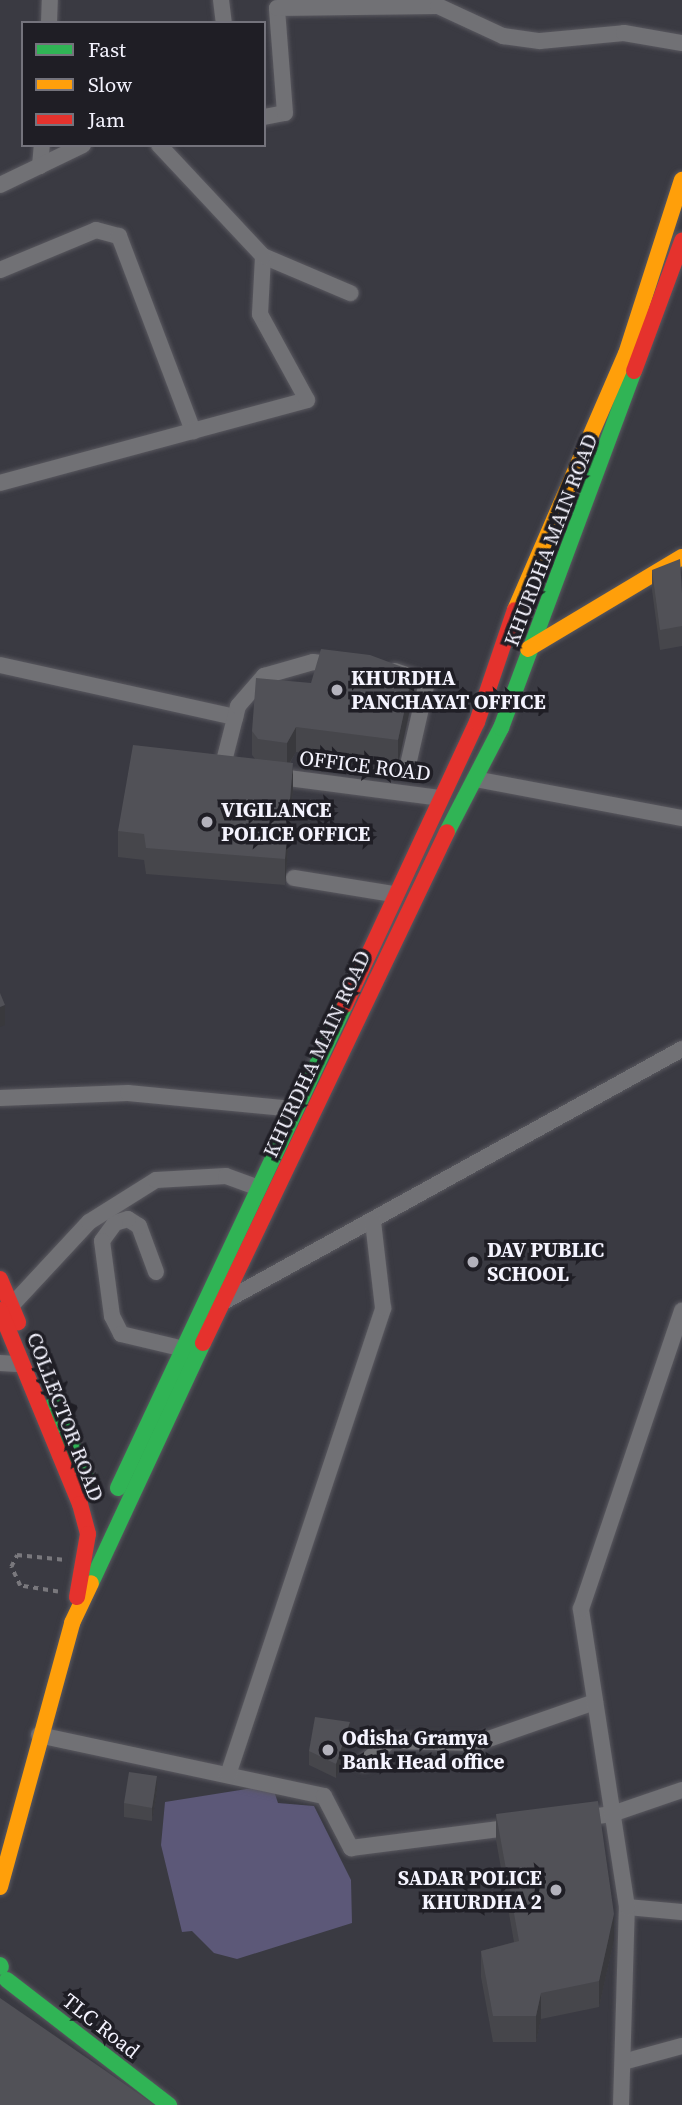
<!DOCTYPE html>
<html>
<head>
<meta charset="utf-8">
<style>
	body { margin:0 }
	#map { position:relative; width:682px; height:2105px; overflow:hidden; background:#3a3a42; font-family:"Source Serif 4",serif }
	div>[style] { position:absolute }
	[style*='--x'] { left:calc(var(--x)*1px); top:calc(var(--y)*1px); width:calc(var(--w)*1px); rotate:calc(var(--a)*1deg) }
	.green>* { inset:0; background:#5c5878 }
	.path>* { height:3.5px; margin-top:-1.75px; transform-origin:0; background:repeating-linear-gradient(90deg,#79787d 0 5px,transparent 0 10px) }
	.roads { filter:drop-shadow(0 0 2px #59585f) drop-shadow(0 0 2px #59585f) }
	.street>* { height:16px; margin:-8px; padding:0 8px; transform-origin:8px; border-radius:8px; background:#717175 }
	.fast>* { height:16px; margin:-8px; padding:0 8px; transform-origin:8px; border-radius:8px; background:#30b455 }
	.slow>* { height:16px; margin:-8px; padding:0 8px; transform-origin:8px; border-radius:8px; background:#ff9f0a }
	.jam>* { height:16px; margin:-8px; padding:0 8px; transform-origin:8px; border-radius:8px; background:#e5322d }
	.wall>* { inset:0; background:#46464b }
	.shaded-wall>* { inset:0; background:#39393d }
	.building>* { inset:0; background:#515157 }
	.dots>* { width:19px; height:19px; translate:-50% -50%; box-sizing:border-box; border:4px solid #1f1e25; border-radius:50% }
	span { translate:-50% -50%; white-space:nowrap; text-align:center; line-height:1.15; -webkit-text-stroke:7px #1f1e25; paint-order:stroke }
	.street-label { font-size:21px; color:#f4f3fe }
	.poi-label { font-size:21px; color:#f4f3fe; font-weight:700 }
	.left { translate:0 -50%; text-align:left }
	.right { translate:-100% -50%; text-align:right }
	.legend { position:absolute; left:21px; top:21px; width:245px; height:126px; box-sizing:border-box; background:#1f1e25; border:2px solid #74737c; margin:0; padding:9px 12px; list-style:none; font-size:21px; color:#f4f3fe }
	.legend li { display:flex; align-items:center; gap:14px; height:35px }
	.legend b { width:35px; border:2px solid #74737c }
</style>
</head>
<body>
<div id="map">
	<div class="green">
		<i style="clip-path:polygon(272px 1785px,278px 1803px,314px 1806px,351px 1880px,352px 1923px,237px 1959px,214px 1953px,192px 1931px,182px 1932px,161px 1845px,165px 1802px)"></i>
	</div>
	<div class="path">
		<i style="--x:58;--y:1592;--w:38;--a:-171"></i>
		<i style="--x:20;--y:1586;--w:21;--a:-115"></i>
		<i style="--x:11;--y:1567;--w:13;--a:-63"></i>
		<i style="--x:17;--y:1555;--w:49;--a:5.8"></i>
	</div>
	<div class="roads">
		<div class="street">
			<i style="--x:221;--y:0;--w:23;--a:83"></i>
			<i style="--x:49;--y:23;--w:23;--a:-88"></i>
			<i style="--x:264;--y:117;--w:21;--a:-11"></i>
			<i style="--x:285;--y:113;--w:105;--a:-94.4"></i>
			<i style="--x:277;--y:8;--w:161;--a:-0.7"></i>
			<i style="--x:438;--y:6;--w:72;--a:24.8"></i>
			<i style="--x:503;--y:36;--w:37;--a:8"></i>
			<i style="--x:540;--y:41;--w:84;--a:-5.4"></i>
			<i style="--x:624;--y:33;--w:59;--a:9.8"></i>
			<i style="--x:40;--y:166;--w:21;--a:-85"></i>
			<i style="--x:0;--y:185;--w:92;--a:-25.7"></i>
			<i style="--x:263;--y:256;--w:95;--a:23"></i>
			<i style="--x:0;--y:270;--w:104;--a:-22.6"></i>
			<i style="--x:96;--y:230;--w:24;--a:15"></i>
			<i style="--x:119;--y:236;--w:209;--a:69.2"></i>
			<i style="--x:0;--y:483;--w:318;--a:-15.1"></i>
			<i style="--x:307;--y:400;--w:98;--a:-118.7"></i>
			<i style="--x:260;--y:314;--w:58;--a:-87"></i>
			<i style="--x:263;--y:256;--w:152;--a:-133.1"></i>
			<i style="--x:0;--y:665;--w:241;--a:12.5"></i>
			<i style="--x:395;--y:671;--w:34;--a:19"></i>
			<i style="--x:427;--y:682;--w:85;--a:102.9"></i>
			<i style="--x:230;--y:770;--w:8;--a:-173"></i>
			<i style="--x:222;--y:769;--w:65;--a:-75.7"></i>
			<i style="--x:238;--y:706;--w:40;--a:-49"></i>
			<i style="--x:264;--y:676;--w:51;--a:-15.9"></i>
			<i style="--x:313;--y:662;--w:24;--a:7"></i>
			<i style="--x:273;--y:776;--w:168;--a:7.5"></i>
			<i style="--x:475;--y:779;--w:211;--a:10.7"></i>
			<i style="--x:294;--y:878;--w:100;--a:9.2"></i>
			<i style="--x:0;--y:1098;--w:128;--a:-2.2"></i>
			<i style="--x:128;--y:1093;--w:168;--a:5.5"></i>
			<i style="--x:156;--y:1272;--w:49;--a:-110.3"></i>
			<i style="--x:139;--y:1226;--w:13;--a:-148"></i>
			<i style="--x:128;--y:1219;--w:14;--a:163"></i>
			<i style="--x:115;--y:1223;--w:22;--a:126"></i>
			<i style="--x:102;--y:1241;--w:76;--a:82.4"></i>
			<i style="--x:112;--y:1316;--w:20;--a:63"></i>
			<i style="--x:121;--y:1334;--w:65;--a:13.4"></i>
			<i style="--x:225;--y:1301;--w:522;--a:-28.87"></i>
			<i style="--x:11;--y:1306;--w:115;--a:-47.1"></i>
			<i style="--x:89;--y:1222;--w:79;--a:-32.1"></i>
			<i style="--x:156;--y:1180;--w:70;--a:-3.3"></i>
			<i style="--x:226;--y:1176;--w:35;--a:20"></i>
			<i style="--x:0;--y:1363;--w:22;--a:3"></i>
			<i style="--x:39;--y:1735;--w:291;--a:12.1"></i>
			<i style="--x:324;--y:1796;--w:59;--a:62.6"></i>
			<i style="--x:351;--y:1848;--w:165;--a:-7.3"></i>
			<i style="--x:364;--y:1763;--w:33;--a:-41"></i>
			<i style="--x:389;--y:1741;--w:88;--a:1.3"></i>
			<i style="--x:477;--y:1743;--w:125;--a:-19.2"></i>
			<i style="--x:228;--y:1775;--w:492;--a:-71.6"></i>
			<i style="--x:383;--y:1308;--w:88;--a:-96.6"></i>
			<i style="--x:579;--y:1819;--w:33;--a:-9"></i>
			<i style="--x:612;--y:1814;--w:74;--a:-18.9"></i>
			<i style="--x:627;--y:1907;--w:55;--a:5.2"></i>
			<i style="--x:623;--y:2062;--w:61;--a:-15.2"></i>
			<i style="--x:621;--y:2105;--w:198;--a:-88.3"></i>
			<i style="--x:627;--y:1907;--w:302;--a:-98.8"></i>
			<i style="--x:581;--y:1609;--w:315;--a:-71.3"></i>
		</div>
		<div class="fast">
			<i style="--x:447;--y:832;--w:117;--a:-62.6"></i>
			<i style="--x:501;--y:728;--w:381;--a:-69.6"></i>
			<i style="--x:54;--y:1403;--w:90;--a:66.6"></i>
			<i style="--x:118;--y:1488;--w:534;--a:-64.83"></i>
			<i style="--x:91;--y:1583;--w:265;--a:-65"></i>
			<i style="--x:0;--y:1965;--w:2;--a:63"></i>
			<i style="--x:7;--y:1980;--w:205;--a:37.7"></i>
		</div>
		<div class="slow">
			<i style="--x:515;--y:610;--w:279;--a:-66.6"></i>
			<i style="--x:626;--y:354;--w:183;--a:-72.2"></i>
			<i style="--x:528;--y:649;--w:179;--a:-30.9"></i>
			<i style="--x:0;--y:1887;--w:274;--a:-74.7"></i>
			<i style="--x:72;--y:1623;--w:44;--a:-64.6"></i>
		</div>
		<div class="jam">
			<i style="--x:634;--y:371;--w:139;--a:-69.7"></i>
			<i style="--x:345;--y:1005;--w:312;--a:-65"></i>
			<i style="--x:477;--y:722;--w:118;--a:-71.3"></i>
			<i style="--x:0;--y:1279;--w:47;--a:67.3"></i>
			<i style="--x:0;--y:1310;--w:210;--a:67.6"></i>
			<i style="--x:80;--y:1504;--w:31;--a:75"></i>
			<i style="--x:88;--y:1534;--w:64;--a:99.9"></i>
			<i style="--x:203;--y:1343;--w:566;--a:-64.48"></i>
		</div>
	</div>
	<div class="wall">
		<i style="clip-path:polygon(652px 570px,682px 593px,682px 646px,660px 650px,652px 590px)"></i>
		<i style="clip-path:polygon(413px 695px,398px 764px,296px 752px,290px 763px,293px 789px,285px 885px,146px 874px,144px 860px,118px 857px,118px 831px,255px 759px,252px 755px,252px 731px)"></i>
		<i style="clip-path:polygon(350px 1736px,336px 1778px,309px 1765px,309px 1751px)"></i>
		<i style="clip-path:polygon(157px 1790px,152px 1821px,124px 1817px,124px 1803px)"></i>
		<i style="clip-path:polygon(496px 1814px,614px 1940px,599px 2007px,541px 2019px,536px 2042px,493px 2042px,481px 1977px,481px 1951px,514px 1942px,496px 1840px)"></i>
	</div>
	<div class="shaded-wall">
		<i style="clip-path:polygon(413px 671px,413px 695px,398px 764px,398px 740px)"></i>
		<i style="clip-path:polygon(296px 727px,296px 752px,287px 767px,287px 743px)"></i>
		<i style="clip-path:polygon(293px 763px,293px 789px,285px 885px,285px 859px)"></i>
		<i style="clip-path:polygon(5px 1005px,5px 1025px,0 1027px,0 1007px)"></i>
		<i style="clip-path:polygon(350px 1722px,350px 1736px,336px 1778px,336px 1764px)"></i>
		<i style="clip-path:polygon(157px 1776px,157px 1790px,152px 1821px,152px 1808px)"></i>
		<i style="clip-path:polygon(614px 1914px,614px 1940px,599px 2007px,599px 1981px)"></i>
		<i style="clip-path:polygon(541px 1993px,541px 2019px,536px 2042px,536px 2016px)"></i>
	</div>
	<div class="building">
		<i style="clip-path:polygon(680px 559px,682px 593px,682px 626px,660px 630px,652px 570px)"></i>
		<i style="clip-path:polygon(321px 649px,370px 655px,413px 671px,398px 740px,296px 727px,287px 743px,258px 739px,252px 731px,256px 678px,311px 683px)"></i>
		<i style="clip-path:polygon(133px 745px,293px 763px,285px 859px,146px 848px,144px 834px,118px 831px)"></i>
		<i style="clip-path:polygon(0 993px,5px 1005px,0 1007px)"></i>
		<i style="clip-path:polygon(315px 1717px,350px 1722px,336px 1764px,309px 1751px)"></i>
		<i style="clip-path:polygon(129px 1772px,157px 1776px,152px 1808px,124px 1803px)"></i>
		<i style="clip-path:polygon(598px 1801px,614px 1914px,599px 1981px,541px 1993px,536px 2016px,493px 2016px,481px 1951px,519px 1941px,496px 1814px)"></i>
		<i style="clip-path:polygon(0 1998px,155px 2105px,0 2105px)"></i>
	</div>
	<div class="dots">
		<i style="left:337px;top:690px;background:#b3b2bc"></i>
		<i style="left:207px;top:822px;background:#b3b2bc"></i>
		<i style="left:473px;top:1262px;background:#b3b2bc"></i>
		<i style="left:328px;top:1750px;background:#b3b2bc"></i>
		<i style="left:556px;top:1890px;background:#b3b2bc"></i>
	</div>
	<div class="street-label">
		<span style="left:551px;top:540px;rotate:-69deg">KHURDHA MAIN ROAD</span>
		<span style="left:365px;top:766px;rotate:7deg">OFFICE ROAD</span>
		<span style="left:317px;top:1054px;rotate:-65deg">KHURDHA MAIN ROAD</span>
		<span style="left:65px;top:1417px;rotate:69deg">COLLECTOR ROAD</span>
		<span style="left:101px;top:2026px;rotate:38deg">TLC Road</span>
	</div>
	<div class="poi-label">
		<span class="left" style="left:351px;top:690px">KHURDHA<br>PANCHAYAT OFFICE</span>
		<span class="left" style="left:221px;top:822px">VIGILANCE<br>POLICE OFFICE</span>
		<span class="left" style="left:487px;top:1262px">DAV PUBLIC<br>SCHOOL</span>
		<span class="left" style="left:342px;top:1750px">Odisha Gramya<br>Bank Head office</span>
		<span class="right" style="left:542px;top:1890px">SADAR POLICE<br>KHURDHA 2</span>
	</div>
	<ul class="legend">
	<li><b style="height:9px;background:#30b455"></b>Fast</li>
	<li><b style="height:9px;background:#ff9f0a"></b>Slow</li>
	<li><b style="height:9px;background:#e5322d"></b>Jam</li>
	</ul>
</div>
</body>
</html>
